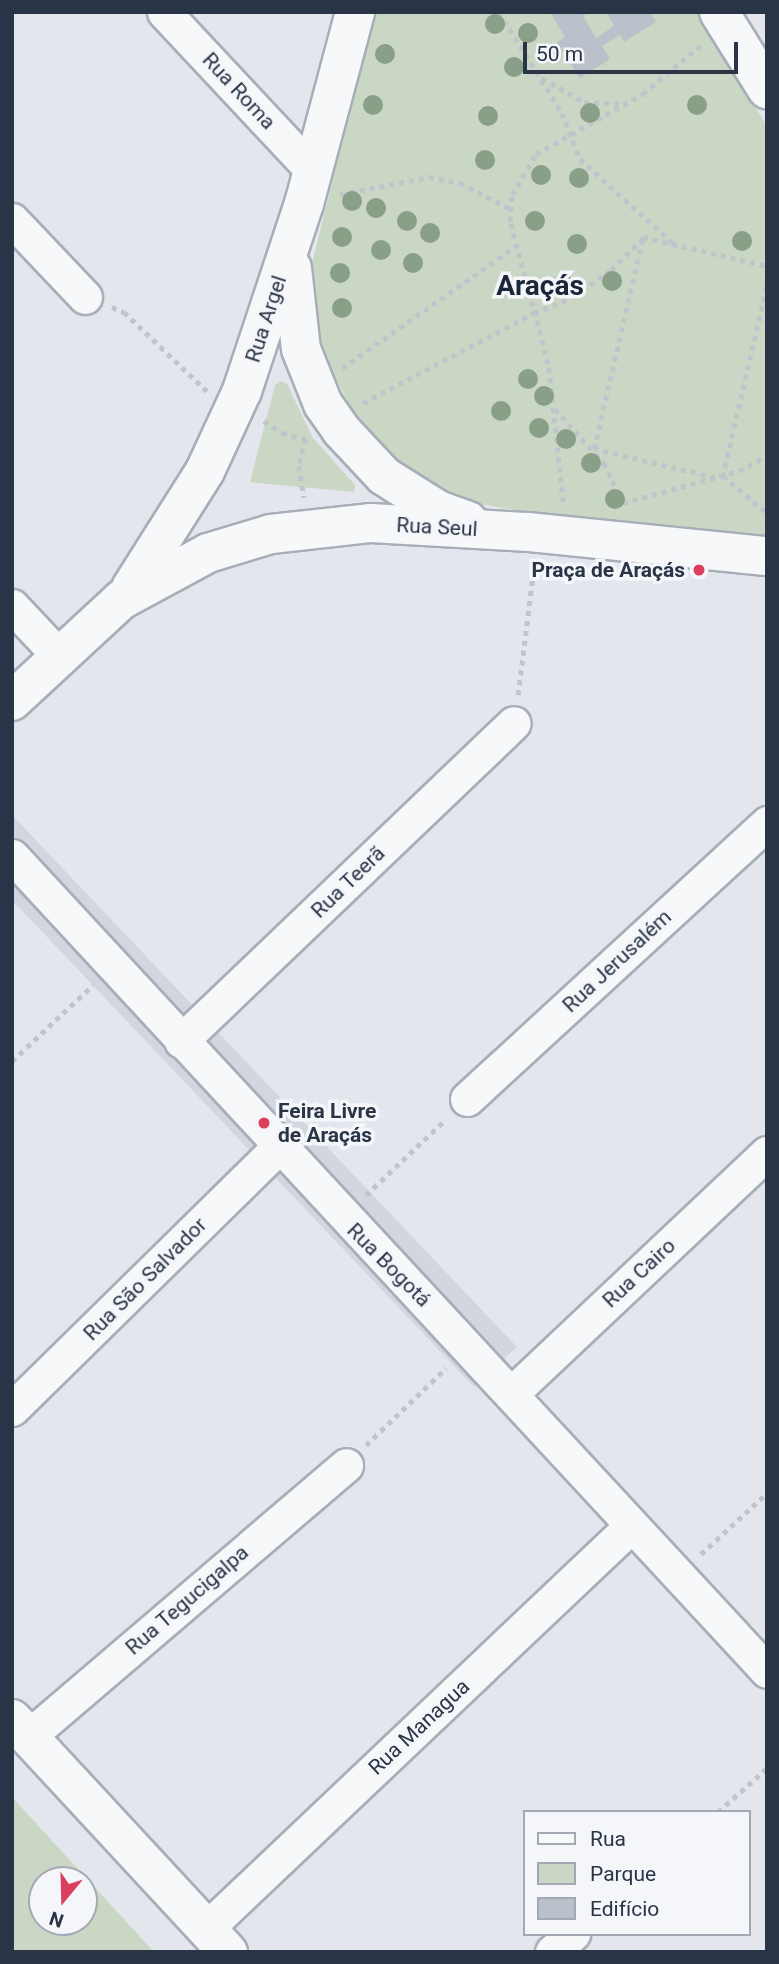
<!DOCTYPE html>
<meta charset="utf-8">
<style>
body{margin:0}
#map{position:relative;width:779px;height:1964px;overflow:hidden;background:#e3e7ed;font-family:Roboto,sans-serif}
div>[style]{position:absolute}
.built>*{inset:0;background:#d1d6df}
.green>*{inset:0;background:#c9d7c4}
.building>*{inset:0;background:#bac1cb}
.path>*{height:4.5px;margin-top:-2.25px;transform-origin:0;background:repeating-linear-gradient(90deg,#c1c5cb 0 5px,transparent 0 10px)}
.roads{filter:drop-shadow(2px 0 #a7aeb8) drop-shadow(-2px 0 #a7aeb8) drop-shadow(0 2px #a7aeb8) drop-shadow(0 -2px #a7aeb8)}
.minor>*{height:33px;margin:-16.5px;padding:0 16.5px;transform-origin:16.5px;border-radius:16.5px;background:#f7f8fa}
.tertiary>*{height:38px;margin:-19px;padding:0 19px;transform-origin:19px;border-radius:19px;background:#f7f8fa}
.trees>*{width:20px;height:20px;margin:-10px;border-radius:50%;background:#899f88}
.dots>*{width:19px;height:19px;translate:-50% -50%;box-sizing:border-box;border:4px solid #f4f6f9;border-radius:50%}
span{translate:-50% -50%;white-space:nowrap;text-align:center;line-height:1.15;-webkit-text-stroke:7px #f4f6f9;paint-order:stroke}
.street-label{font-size:21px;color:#293547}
.poi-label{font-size:21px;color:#293547;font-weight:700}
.right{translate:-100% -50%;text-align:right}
.left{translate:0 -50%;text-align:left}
.district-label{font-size:28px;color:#1b2638;font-weight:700}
.frame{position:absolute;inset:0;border:14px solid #293547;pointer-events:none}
.legend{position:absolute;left:523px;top:1810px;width:228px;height:126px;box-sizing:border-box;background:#f4f6f9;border:2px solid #a3a9b2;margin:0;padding:9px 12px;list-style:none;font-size:21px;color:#293547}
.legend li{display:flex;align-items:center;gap:14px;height:35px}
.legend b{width:35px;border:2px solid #a3a9b2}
.north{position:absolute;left:28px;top:1866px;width:70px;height:70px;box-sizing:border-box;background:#f4f6f9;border:2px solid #a3a9b2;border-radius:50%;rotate:199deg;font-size:19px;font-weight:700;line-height:28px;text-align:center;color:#293547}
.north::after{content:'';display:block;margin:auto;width:24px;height:32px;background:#dc3e5d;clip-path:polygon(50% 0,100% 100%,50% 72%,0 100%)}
.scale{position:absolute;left:523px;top:42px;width:215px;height:32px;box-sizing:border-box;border:4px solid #293547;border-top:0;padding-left:9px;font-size:21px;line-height:24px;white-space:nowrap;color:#293547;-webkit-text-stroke:5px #f4f6f9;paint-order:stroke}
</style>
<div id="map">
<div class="built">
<i style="clip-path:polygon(12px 815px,517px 1347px,474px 1387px,12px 900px)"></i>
</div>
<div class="green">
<i style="clip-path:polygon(375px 12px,696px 12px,767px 126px,767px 536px,531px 513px,474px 503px,421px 478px,375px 442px,356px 419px,319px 344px,312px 263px)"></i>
<i style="clip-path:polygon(281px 381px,287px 384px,313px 438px,355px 485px,354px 492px,250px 482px,275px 385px)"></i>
<i style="clip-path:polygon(evenodd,12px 1797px,154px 1952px,12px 1952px,12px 1797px,84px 1880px,84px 1922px,42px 1922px,42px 1880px,84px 1880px)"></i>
</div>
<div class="building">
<i style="clip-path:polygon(550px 12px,590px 12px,583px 16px,596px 38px,614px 26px,606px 12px,650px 12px,656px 22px,624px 42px,620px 35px,602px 46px,610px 59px,580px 78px,557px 42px,565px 37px)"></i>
</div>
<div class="path">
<i style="left:499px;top:12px;width:119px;rotate:58deg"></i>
<i style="left:562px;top:113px;width:49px;rotate:68.6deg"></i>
<i style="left:580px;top:159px;width:128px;rotate:42.2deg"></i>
<i style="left:542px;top:78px;width:48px;rotate:29.7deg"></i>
<i style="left:584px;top:102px;width:41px;rotate:2.8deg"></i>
<i style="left:340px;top:194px;width:91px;rotate:-10.8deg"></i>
<i style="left:429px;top:177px;width:32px;rotate:11deg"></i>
<i style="left:460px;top:183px;width:55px;rotate:27deg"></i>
<i style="left:767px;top:287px;width:194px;rotate:103.1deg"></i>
<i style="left:723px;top:476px;width:57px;rotate:40.1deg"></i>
<i style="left:112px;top:307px;width:13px;rotate:23deg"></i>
<i style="left:124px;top:312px;width:115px;rotate:43.6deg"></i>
<i style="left:342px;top:368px;width:213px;rotate:-35deg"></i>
<i style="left:363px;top:403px;width:193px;rotate:-27.8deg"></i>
<i style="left:534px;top:313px;width:43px;rotate:-21.8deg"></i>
<i style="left:574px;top:297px;width:46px;rotate:-36.1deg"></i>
<i style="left:611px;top:270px;width:45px;rotate:-45deg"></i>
<i style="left:555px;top:409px;width:73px;rotate:47.8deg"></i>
<i style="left:604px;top:463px;width:44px;rotate:64.6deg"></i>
<i style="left:264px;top:421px;width:22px;rotate:34deg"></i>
<i style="left:282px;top:433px;width:25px;rotate:14deg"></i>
<i style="left:306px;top:439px;width:28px;rotate:105deg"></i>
<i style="left:299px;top:466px;width:32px;rotate:81deg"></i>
<i style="left:715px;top:478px;width:124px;rotate:-166.5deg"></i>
<i style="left:594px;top:449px;width:218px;rotate:-77deg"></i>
<i style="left:643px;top:237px;width:127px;rotate:13.2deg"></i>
<i style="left:563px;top:502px;width:139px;rotate:-96.2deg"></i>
<i style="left:548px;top:364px;width:147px;rotate:-105deg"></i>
<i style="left:510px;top:222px;width:27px;rotate:-86deg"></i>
<i style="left:512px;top:195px;width:48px;rotate:-59.7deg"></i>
<i style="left:536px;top:154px;width:123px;rotate:-29.3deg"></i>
<i style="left:643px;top:94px;width:77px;rotate:-40.3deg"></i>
<i style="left:623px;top:503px;width:120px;rotate:-15.4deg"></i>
<i style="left:739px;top:471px;width:32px;rotate:-28deg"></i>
<i style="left:518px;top:695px;width:132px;rotate:-83deg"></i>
<i style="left:12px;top:1061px;width:111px;rotate:-43.2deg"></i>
<i style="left:366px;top:1195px;width:110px;rotate:-43.5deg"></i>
<i style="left:366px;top:1445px;width:111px;rotate:-43.9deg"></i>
<i style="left:701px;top:1554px;width:90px;rotate:-42.7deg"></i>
<i style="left:718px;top:1812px;width:66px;rotate:-41.9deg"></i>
</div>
<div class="roads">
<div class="minor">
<i style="left:164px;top:12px;width:218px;rotate:46.9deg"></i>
<i style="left:12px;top:220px;width:106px;rotate:46.5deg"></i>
<i style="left:12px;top:606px;width:70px;rotate:46.7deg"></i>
<i style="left:12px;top:856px;width:1111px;rotate:47.19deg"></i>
<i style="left:181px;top:1041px;width:460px;rotate:-43.7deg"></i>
<i style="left:467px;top:1099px;width:408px;rotate:-42.6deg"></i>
<i style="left:512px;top:1393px;width:350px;rotate:-43.3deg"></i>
<i style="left:12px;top:1409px;width:373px;rotate:-44.5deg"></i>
<i style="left:29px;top:1736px;width:417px;rotate:-40.5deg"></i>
<i style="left:207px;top:1928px;width:584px;rotate:-43.47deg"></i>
<i style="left:552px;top:1952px;width:28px;rotate:-41deg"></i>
</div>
<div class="tertiary">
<i style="left:719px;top:12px;width:91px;rotate:58.1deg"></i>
<i style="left:292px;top:268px;width:81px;rotate:83.7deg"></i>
<i style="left:301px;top:349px;width:59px;rotate:68.2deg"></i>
<i style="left:323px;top:404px;width:32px;rotate:55deg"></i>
<i style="left:341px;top:430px;width:63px;rotate:46.9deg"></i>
<i style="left:384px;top:476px;width:64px;rotate:32.2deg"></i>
<i style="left:438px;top:510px;width:32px;rotate:20deg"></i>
<i style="left:131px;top:588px;width:138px;rotate:-57.7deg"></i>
<i style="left:205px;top:471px;width:88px;rotate:-65.2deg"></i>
<i style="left:242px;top:391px;width:197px;rotate:-71.7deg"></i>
<i style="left:304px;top:204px;width:199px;rotate:-75.1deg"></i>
<i style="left:12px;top:701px;width:149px;rotate:-42.8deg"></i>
<i style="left:121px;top:600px;width:99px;rotate:-28.4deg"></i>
<i style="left:208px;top:553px;width:66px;rotate:-16.8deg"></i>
<i style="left:271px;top:534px;width:101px;rotate:-6.3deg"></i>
<i style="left:371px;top:523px;width:158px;rotate:3.3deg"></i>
<i style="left:529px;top:532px;width:239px;rotate:5.8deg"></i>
<i style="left:12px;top:1719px;width:318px;rotate:47.2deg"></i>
</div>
</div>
<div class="trees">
<i style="left:495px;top:24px"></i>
<i style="left:528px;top:33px"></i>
<i style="left:385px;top:54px"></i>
<i style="left:514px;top:67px"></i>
<i style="left:373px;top:105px"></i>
<i style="left:697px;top:105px"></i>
<i style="left:590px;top:113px"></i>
<i style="left:488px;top:116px"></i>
<i style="left:485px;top:160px"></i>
<i style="left:541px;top:175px"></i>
<i style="left:579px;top:178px"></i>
<i style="left:352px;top:201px"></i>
<i style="left:376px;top:208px"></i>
<i style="left:407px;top:221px"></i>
<i style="left:535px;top:221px"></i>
<i style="left:430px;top:233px"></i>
<i style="left:342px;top:237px"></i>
<i style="left:742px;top:241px"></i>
<i style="left:577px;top:244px"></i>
<i style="left:381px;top:250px"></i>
<i style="left:413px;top:263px"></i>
<i style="left:340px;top:273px"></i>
<i style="left:612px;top:281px"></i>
<i style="left:563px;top:284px"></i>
<i style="left:342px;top:308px"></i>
<i style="left:528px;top:379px"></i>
<i style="left:544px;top:396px"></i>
<i style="left:501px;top:411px"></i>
<i style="left:539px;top:428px"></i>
<i style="left:566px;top:439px"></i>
<i style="left:591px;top:463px"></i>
<i style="left:615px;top:499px"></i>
</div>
<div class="dots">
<i style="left:699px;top:570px;background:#dc3e5d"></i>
<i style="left:264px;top:1123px;background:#dc3e5d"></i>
</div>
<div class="street-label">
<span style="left:239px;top:91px;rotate:47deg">Rua Roma</span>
<span style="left:266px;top:319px;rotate:-72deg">Rua Argel</span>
<span style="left:437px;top:527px;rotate:3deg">Rua Seul</span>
<span style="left:348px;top:882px;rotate:-44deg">Rua Teerã</span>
<span style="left:617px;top:961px;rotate:-43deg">Rua Jerusalém</span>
<span style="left:389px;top:1265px;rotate:45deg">Rua Bogotá</span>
<span style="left:639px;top:1273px;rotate:-43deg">Rua Cairo</span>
<span style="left:145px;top:1279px;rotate:-45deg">Rua São Salvador</span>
<span style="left:187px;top:1600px;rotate:-41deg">Rua Tegucigalpa</span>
<span style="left:419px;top:1727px;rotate:-43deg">Rua Managua</span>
</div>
<div class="poi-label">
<span class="right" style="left:685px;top:570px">Praça de Araçás</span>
<span class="left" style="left:278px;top:1123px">Feira Livre<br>de Araçás</span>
</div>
<div class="district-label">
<span style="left:540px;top:286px">Araçás</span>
</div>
<div class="frame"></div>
<ul class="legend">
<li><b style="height:9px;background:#f7f8fa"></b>Rua</li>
<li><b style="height:19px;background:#c9d7c4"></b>Parque</li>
<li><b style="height:19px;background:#bac1cb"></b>Edifício</li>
</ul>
<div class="north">N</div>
<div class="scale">50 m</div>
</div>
